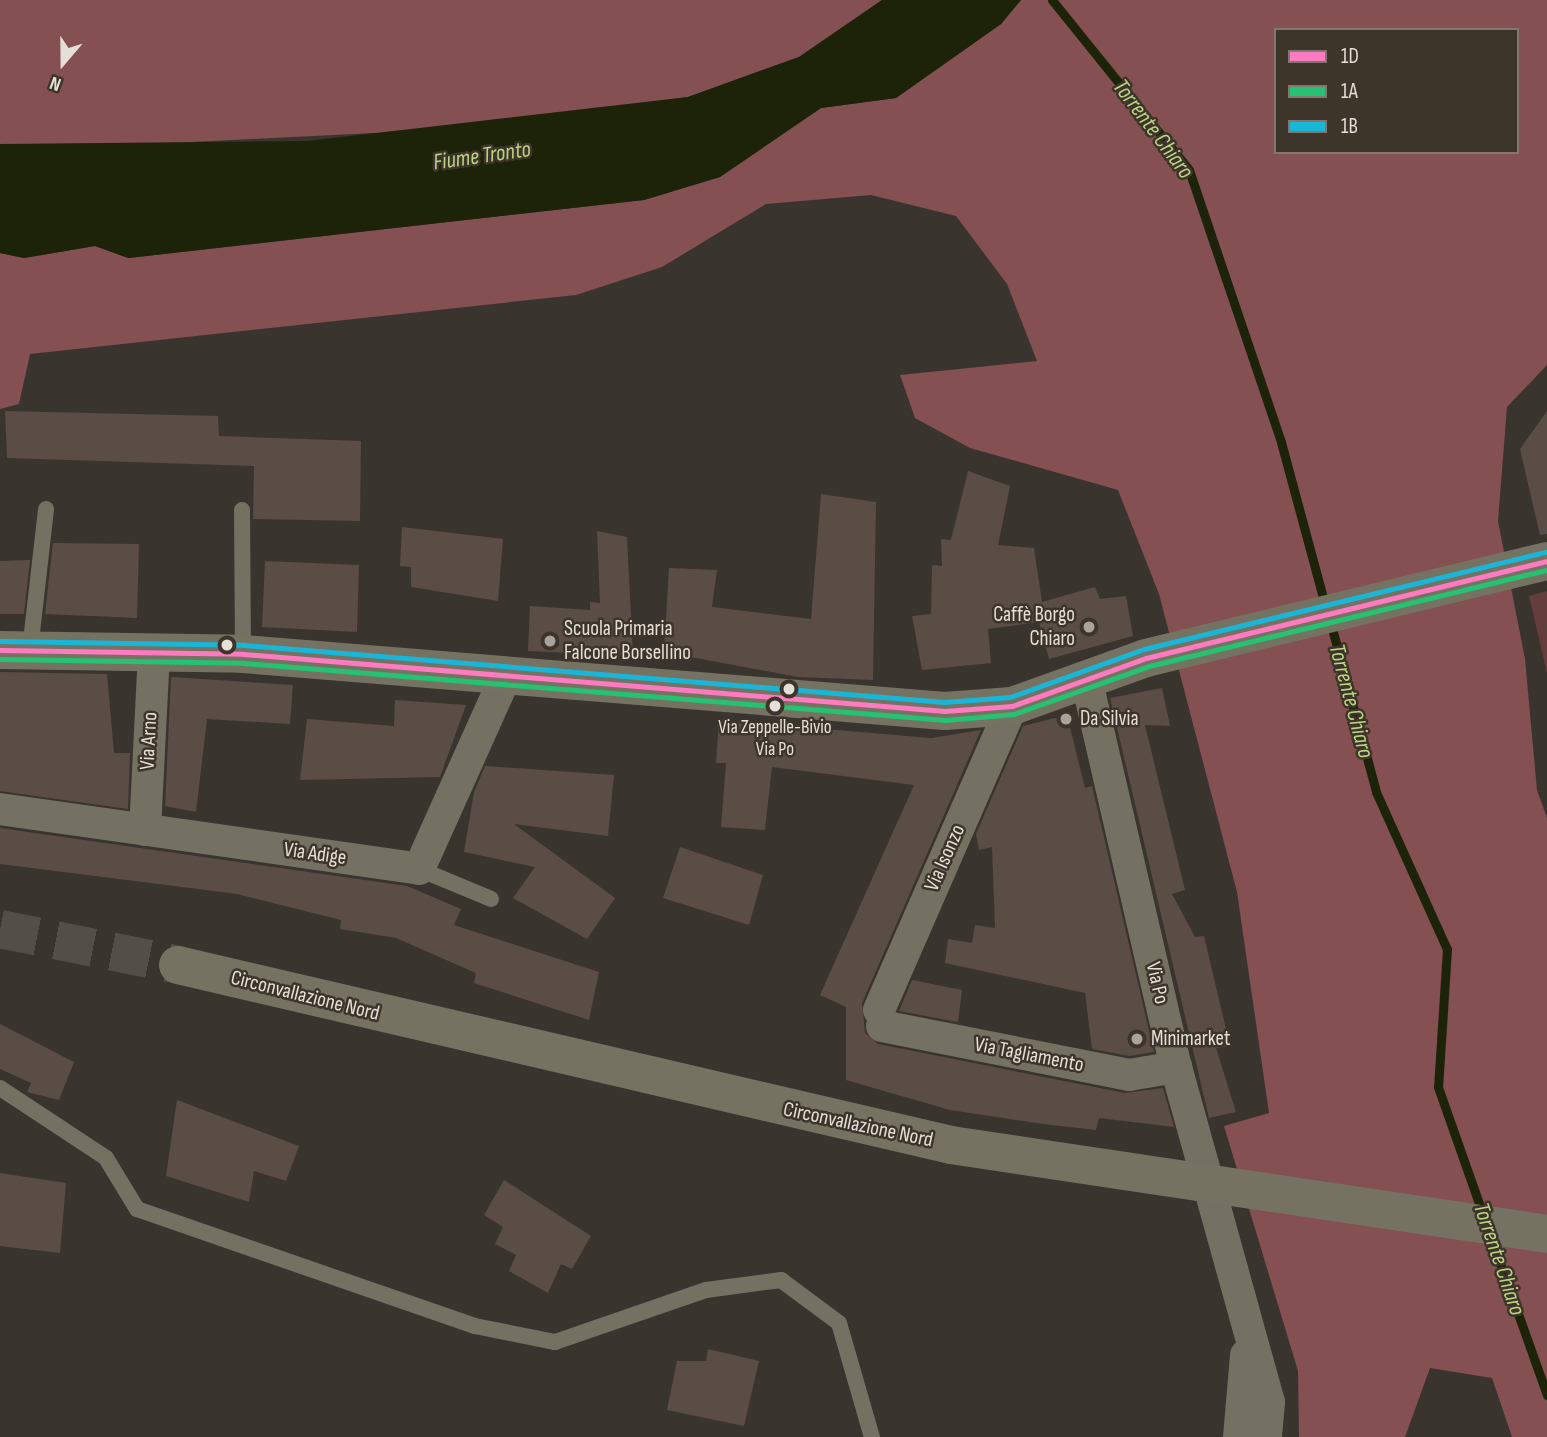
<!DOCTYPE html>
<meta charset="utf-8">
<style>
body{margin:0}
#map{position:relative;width:1547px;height:1437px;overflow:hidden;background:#39342e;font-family:"Sofia Sans Condensed",sans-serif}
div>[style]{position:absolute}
.green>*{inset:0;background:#643d3d}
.forest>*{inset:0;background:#855051}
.water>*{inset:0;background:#1c2308}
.stream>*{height:9px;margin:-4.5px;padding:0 4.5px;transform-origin:4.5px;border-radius:4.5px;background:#1c2308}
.building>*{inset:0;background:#5a4d46}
.secondary-tunnel>*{height:38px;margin-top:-19px;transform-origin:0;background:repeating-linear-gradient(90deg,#534e48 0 38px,transparent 0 57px)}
.lane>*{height:16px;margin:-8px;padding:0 8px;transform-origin:8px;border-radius:8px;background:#747062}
.street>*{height:32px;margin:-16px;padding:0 16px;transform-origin:16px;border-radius:16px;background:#747062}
.secondary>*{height:38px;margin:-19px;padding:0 19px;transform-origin:19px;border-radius:19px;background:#767262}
.secondary-bridge>*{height:38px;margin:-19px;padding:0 19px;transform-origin:19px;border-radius:19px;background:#767262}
.bus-1>*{height:5px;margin:-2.5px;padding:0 2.5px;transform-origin:2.5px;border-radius:2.5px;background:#fe7ac1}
.bus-2>*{height:5px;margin:-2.5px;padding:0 2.5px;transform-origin:2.5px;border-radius:2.5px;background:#26c172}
.bus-3>*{height:5px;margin:-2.5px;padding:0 2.5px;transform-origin:2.5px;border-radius:2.5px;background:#1ab6d8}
.dots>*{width:19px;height:19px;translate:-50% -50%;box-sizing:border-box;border:4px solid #3d342a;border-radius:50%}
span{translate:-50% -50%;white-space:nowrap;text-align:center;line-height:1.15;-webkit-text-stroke:5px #3d342a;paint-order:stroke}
.bus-label{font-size:19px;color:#e4dfd8}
.poi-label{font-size:21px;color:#e4dfd8}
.right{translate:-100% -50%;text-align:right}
.left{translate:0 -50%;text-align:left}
.street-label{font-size:21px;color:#e4dfd8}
.water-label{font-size:23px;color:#bad481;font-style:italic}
.legend{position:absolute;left:1274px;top:28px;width:245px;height:126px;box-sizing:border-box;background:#3d342a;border:2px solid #807870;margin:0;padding:9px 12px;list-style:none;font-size:21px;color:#e4dfd8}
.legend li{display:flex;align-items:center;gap:14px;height:35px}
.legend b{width:35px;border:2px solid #807870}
.north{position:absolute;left:28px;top:28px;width:70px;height:70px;-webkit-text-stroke:5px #3d342a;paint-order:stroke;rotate:200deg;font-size:19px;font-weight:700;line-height:28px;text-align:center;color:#e4dfd8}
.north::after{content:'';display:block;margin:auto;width:24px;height:32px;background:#e4dfd8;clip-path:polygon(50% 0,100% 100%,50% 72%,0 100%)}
</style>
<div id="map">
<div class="green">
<i style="clip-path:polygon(1547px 591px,1547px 673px,1529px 596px)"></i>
</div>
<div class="forest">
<i style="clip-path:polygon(0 0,882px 0,799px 57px,688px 97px,453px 129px,112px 146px,0 144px)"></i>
<i style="clip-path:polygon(evenodd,1021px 0,1547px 0,1547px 365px,1507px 407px,1498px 521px,1525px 659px,1537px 790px,1547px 818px,1547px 1437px,1512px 1437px,1492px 1378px,1430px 1368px,1405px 1437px,1299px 1437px,1298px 1371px,1224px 1126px,1269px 1113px,1237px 892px,1159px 594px,1118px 490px,970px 448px,915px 418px,900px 375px,1037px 361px,1007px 284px,956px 216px,871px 195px,766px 204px,662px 267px,576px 295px,30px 354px,19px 404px,0 409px,0 253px,24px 258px,95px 246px,129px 258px,644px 200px,720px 177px,821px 108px,896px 98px,1001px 24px,1021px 0,1276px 30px,1517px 30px,1517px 152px,1276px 152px,1276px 30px)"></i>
</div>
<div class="water">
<i style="clip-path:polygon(882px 0,1021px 0,1001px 24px,896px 98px,821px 108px,720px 177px,644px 200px,128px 258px,95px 246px,24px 258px,0 253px,0 144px,307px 141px,688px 97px,799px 57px)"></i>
</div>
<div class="stream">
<i style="left:1052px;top:0;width:218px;rotate:51.1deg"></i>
<i style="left:1189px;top:170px;width:287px;rotate:71.3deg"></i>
<i style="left:1281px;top:442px;width:169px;rotate:74.9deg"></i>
<i style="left:1330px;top:621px;width:177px;rotate:74.9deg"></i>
<i style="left:1376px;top:792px;width:172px;rotate:65.7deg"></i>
<i style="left:1447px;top:949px;width:138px;rotate:93.7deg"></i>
<i style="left:1438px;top:1087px;width:136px;rotate:70.6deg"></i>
<i style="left:1490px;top:1235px;width:170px;rotate:70.4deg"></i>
</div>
<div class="building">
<i style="clip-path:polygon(5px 411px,218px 416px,219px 436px,361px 441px,360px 521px,253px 519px,254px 466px,7px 458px)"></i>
<i style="clip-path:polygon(1547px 411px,1547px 534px,1540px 535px,1520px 449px)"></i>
<i style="clip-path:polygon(968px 471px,1010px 486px,998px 545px,1034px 548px,1042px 602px,1095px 587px,1100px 599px,1126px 596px,1133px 636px,1049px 659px,1039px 622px,988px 629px,991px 663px,922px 670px,912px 616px,931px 614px,932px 565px,942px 566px,941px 539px,951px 540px)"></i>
<i style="clip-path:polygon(821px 494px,876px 502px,873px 680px,798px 677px,664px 652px,669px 568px,717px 570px,712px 607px,811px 619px)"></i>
<i style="clip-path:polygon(402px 527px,503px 539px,498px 601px,411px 587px,411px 567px,400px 566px)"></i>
<i style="clip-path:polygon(597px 531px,627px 537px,633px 656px,528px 651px,530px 606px,590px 610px,590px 602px,600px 603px)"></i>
<i style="clip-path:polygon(53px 543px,139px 544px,137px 618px,45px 614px)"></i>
<i style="clip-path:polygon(30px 560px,24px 614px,0 614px,0 561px)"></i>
<i style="clip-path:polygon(265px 561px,359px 565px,357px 632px,262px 627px)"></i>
<i style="clip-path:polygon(0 672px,107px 674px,114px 753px,130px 753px,128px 809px,0 791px)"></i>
<i style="clip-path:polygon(171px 677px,293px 685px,290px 724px,207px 719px,196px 812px,165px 806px)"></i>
<i style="clip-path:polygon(1162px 688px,1170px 726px,1145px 725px,1185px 890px,1172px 894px,1195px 937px,1204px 936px,1230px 1046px,1216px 1048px,1236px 1112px,1209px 1118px,1110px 698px)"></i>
<i style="clip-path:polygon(395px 700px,466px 705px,440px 777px,300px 780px,307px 719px,394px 726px)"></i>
<i style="clip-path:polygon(1067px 715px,1085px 788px,1092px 786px,1154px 1052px,1129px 1056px,1092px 1049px,1085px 993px,945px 963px,948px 939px,972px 943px,975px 925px,995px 928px,992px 847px,979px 850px,976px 834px,1023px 726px)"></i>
<i style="clip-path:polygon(719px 720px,931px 738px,981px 730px,862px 1003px,865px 1033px,878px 1044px,1125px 1093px,1163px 1088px,1174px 1127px,1099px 1118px,1096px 1130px,1043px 1124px,950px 1110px,846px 1080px,846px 1007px,820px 995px,914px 785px,772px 767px,765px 830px,721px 827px,726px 763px,716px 763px)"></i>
<i style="clip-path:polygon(485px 766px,614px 775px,608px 836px,514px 824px,615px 898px,587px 939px,513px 898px,535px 867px,464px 852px,474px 792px)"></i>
<i style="clip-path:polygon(0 828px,407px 886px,461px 909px,454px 925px,599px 972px,589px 1020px,474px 983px,476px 973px,396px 938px,340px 929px,341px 920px,237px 894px,0 864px)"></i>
<i style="clip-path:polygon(680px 847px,763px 875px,749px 925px,663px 898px)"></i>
<i style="clip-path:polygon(912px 980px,962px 990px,958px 1022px,899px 1011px)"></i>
<i style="clip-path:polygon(0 1024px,74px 1062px,59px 1100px,27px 1092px,31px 1083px,0 1069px)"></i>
<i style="clip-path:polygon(177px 1100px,299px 1146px,286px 1181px,254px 1171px,249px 1202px,166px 1176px)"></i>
<i style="clip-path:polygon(0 1173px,66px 1183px,60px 1253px,0 1246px)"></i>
<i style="clip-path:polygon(504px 1180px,591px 1236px,572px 1269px,561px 1264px,548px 1293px,509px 1271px,516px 1255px,495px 1244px,503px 1227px,484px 1215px)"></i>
<i style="clip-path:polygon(708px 1349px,759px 1361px,744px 1426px,667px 1410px,677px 1361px,706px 1361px)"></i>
</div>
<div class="secondary-tunnel">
<i style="left:0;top:929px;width:182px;rotate:11.4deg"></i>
</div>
<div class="lane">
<i style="left:242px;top:510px;width:144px;rotate:89.6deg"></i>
<i style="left:30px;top:650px;width:142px;rotate:-83.5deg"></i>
<i style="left:419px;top:869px;width:78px;rotate:22.6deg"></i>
<i style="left:0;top:1088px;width:127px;rotate:33.4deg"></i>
<i style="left:106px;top:1158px;width:60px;rotate:58.7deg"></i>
<i style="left:137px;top:1209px;width:358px;rotate:19.1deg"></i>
<i style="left:475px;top:1326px;width:82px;rotate:11.3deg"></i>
<i style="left:555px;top:1342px;width:160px;rotate:-19deg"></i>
<i style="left:706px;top:1290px;width:76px;rotate:-7.6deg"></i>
<i style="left:781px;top:1280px;width:72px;rotate:36.6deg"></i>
<i style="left:839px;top:1323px;width:119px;rotate:73.9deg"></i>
</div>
<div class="street">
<i style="left:1087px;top:682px;width:395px;rotate:77deg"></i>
<i style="left:1176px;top:1067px;width:348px;rotate:74.5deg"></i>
<i style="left:1269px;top:1402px;width:35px;rotate:95deg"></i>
<i style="left:0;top:809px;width:423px;rotate:8.1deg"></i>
<i style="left:419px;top:869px;width:213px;rotate:-65.8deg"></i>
<i style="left:145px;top:830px;width:177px;rotate:-87.1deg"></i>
<i style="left:879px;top:1010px;width:332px;rotate:-66.4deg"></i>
<i style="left:882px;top:1026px;width:252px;rotate:11.2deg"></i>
<i style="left:1129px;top:1075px;width:48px;rotate:-9.7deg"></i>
<i style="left:1239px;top:1437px;width:82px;rotate:-85.1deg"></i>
</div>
<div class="secondary">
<i style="left:0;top:650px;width:243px;rotate:0.9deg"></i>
<i style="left:243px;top:654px;width:704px;rotate:4.64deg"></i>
<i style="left:945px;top:711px;width:67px;rotate:-4.3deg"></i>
<i style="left:1012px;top:706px;width:142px;rotate:-19.7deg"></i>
<i style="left:1146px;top:658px;width:413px;rotate:-13.6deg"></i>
<i style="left:178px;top:965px;width:794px;rotate:13.11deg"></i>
</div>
<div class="secondary-bridge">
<i style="left:951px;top:1145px;width:603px;rotate:8.49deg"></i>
</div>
<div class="bus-1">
<i style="left:0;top:650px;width:243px;rotate:0.9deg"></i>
<i style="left:243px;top:654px;width:704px;rotate:4.64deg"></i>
<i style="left:945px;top:711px;width:67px;rotate:-4.3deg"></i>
<i style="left:1012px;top:706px;width:142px;rotate:-19.7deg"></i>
<i style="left:1146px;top:658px;width:413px;rotate:-13.6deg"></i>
</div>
<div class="bus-2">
<i style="left:0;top:659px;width:243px;rotate:0.9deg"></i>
<i style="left:243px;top:663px;width:705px;rotate:4.64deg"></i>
<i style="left:946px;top:720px;width:68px;rotate:-5deg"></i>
<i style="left:1014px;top:714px;width:143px;rotate:-19.6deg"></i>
<i style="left:1149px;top:666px;width:409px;rotate:-13.6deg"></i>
</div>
<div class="bus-3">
<i style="left:0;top:641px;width:244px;rotate:0.9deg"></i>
<i style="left:244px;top:645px;width:703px;rotate:4.65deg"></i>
<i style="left:945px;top:702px;width:65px;rotate:-4.4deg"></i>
<i style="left:1010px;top:697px;width:142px;rotate:-19.7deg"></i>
<i style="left:1144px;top:649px;width:413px;rotate:-13.6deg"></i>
</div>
<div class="dots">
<i style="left:1089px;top:627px;background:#a8a39c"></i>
<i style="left:550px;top:641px;background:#a8a39c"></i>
<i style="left:227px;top:645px;background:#e4dfd8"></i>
<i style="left:789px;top:689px;background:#e4dfd8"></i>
<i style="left:775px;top:706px;background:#e4dfd8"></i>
<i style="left:1066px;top:719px;background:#a8a39c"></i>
<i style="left:1137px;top:1039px;background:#a8a39c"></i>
</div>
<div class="bus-label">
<span style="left:775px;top:739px">Via Zeppelle-Bivio<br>Via Po</span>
</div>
<div class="poi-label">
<span class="right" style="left:1075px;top:627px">Caffè Borgo<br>Chiaro</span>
<span class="left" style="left:564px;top:641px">Scuola Primaria<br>Falcone Borsellino</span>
<span class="left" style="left:1080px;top:719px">Da Silvia</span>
<span class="left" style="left:1151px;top:1039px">Minimarket</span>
</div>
<div class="street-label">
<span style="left:149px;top:741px;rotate:-87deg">Via Arno</span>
<span style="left:315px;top:854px;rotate:8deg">Via Adige</span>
<span style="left:945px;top:858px;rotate:-66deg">Via Isonzo</span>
<span style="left:1157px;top:983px;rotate:77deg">Via Po</span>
<span style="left:305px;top:996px;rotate:14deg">Circonvallazione Nord</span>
<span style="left:1029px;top:1055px;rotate:11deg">Via Tagliamento</span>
<span style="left:858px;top:1125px;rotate:12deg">Circonvallazione Nord</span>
</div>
<div class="water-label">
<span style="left:1153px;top:129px;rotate:53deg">Torrente Chiaro</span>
<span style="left:482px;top:156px;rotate:-8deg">Fiume Tronto</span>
<span style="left:1351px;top:701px;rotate:75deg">Torrente Chiaro</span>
<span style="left:1499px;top:1259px;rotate:71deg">Torrente Chiaro</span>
</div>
<ul class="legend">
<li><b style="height:9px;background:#fe7ac1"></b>1D</li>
<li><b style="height:9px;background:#26c172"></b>1A</li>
<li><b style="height:9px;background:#1ab6d8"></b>1B</li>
</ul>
<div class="north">N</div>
</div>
